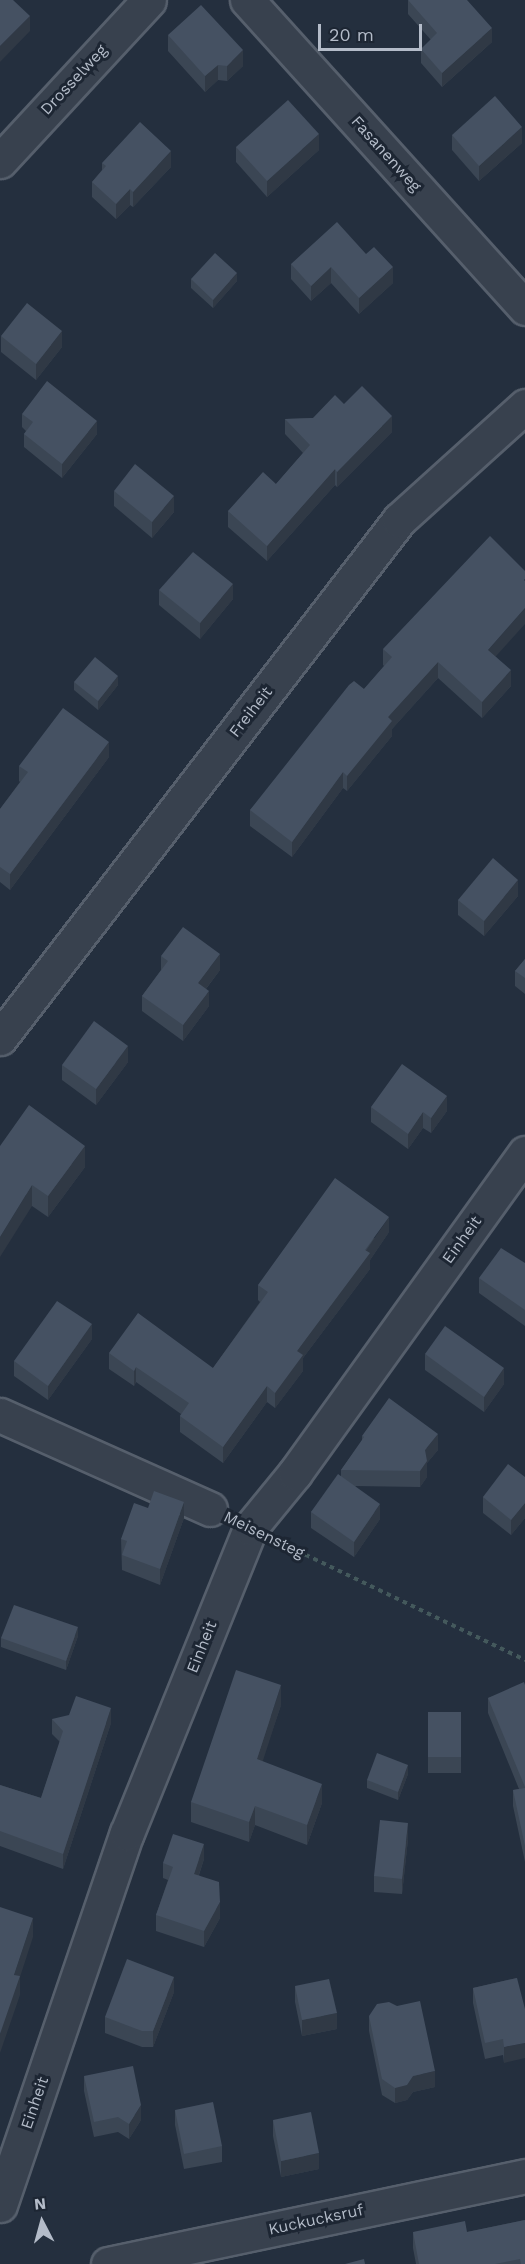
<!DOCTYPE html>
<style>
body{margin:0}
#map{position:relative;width:525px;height:2264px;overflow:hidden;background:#242f3e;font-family:"Work Sans",sans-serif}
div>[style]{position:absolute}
.path>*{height:4px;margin-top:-2px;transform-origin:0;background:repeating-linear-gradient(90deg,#44595c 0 4.5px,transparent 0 9px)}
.roads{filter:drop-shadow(2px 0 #565f6c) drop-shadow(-2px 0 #565f6c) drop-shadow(0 2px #565f6c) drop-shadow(0 -2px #565f6c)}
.street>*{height:33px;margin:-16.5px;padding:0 16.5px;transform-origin:16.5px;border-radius:16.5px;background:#38414e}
.wall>*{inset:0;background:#3b4654}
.shaded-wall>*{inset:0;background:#303945}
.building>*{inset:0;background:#455162}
span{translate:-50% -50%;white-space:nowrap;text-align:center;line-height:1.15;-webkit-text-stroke:6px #1d2633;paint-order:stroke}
.street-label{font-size:16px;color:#b4bcc9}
.north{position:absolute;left:12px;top:2192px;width:60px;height:60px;-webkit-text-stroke:4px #1d2633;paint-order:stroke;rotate:354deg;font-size:16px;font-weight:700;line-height:24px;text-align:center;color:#b4bcc9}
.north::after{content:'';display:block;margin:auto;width:21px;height:27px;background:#b4bcc9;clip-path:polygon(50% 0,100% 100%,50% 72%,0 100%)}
.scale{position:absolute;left:318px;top:24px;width:104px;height:27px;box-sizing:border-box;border:3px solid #b4bcc9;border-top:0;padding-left:8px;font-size:18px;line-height:21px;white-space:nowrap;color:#b4bcc9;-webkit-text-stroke:4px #1d2633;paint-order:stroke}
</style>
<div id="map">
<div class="path">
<i style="left:281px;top:1543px;width:271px;rotate:25.6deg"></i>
</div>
<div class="roads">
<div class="street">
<i style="left:247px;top:0;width:415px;rotate:47.9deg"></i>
<i style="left:0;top:161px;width:219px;rotate:-47.2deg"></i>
<i style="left:0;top:1038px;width:654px;rotate:-52.39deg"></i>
<i style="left:399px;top:520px;width:170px;rotate:-42.1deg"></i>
<i style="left:0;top:1415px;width:230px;rotate:24.1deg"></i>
<i style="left:0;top:2205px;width:393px;rotate:-71.2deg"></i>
<i style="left:127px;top:1833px;width:329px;rotate:-68deg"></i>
<i style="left:250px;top:1528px;width:71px;rotate:-50.7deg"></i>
<i style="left:295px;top:1473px;width:394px;rotate:-54.3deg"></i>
<i style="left:108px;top:2264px;width:426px;rotate:-11.9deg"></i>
</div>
</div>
<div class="wall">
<i style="clip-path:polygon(408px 0,492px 42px,442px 87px,421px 63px,421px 49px,431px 40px,408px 14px)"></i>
<i style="clip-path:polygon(168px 35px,243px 66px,227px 81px,218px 80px,205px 92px,168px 51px)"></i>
<i style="clip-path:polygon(452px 135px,522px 143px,479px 181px,452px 150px)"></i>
<i style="clip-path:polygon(236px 147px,319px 150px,267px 197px,236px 162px)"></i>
<i style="clip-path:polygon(102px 163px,171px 167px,133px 207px,130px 205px,116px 219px,92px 197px,92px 182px,102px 170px)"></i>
<i style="clip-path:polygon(366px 254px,393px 283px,359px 314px,331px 283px,311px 301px,291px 279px,291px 264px)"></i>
<i style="clip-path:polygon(191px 279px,237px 281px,213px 308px,191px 288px)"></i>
<i style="clip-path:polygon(1px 336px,62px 347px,36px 380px,1px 352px)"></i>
<i style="clip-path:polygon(344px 404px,392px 432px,337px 487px,335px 485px,267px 561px,228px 527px,228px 511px,276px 484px,303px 453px,285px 434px,285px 419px,313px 418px)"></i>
<i style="clip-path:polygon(22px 414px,97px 434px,62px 478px,24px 447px,24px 434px,26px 431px,22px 427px)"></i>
<i style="clip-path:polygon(114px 491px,174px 512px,152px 538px,114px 506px)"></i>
<i style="clip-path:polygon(159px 590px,233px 599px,200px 639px,159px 605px)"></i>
<i style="clip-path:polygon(383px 649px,496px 657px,511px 686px,482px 718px,438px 678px,392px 729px,392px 736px,347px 791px,343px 788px,292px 857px,250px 826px,250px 810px,364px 689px,384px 666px,383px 665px)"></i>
<i style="clip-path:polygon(74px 682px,118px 685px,98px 710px,74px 690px)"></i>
<i style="clip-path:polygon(109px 757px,10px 890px,0 882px,0 809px,20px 782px,19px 781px,19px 766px)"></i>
<i style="clip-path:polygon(518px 896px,484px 936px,458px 915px,458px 900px)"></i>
<i style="clip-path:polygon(161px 956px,220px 970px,206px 989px,209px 1006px,183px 1041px,142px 1011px,142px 996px,161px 970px)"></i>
<i style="clip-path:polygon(525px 959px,525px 994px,515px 986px,515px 971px)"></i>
<i style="clip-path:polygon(128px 1062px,96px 1105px,62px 1080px,62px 1065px)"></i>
<i style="clip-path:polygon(371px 1107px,447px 1111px,431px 1133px,423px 1128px,408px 1149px,371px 1122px)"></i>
<i style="clip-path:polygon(0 1146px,85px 1167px,48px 1217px,32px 1206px)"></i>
<i style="clip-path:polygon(389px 1232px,370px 1260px,370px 1269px,303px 1358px,303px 1371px,275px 1408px,267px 1402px,223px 1463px,180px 1432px,180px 1416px,181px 1414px,136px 1382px,134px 1386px,109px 1369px,109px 1353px,213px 1368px,260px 1302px,258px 1300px,258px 1285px)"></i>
<i style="clip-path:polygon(525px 1263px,525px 1326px,479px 1293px,479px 1278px)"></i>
<i style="clip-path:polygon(92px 1339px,48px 1400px,14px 1376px,14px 1361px)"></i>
<i style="clip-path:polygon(425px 1354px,504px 1384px,484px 1412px,425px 1370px)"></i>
<i style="clip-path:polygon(362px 1436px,438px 1450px,427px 1463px,427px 1477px,420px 1487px,355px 1486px,380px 1519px,354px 1557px,311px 1528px,311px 1512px,341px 1476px,341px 1470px,362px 1441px)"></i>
<i style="clip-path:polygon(525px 1477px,525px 1518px,511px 1535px,483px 1513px,483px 1497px)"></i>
<i style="clip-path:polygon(148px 1508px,184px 1518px,160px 1585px,122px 1570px,121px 1539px)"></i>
<i style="clip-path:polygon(78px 1636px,66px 1670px,1px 1647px,1px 1638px)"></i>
<i style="clip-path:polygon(525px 1685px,525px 1862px,513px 1806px,513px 1790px,519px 1789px,488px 1713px,488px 1698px)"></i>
<i style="clip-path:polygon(281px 1705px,262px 1761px,322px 1803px,307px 1845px,255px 1825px,249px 1842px,191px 1822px,191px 1802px)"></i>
<i style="clip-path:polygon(428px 1712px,461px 1712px,461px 1773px,428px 1773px)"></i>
<i style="clip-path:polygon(52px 1719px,111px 1723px,63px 1869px,0 1846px,0 1785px,41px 1798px,60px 1742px,52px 1734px)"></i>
<i style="clip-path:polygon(408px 1774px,398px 1800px,367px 1788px,367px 1780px)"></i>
<i style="clip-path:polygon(408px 1839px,402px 1894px,374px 1892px,374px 1876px)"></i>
<i style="clip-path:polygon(204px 1859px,199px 1875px,220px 1918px,204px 1947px,156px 1931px,156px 1915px,168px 1880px,163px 1878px,163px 1863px)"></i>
<i style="clip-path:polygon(517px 1978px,504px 2063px,503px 2055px,485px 2059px,473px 2003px,473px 1988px)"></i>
<i style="clip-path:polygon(295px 1986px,337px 2029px,302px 2036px,295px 2002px)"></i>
<i style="clip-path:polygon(174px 1992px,153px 2047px,142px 2047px,105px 2033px,105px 2017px)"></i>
<i style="clip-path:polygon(369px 2016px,435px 2087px,413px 2092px,407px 2100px,395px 2103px,382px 2095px,369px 2031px)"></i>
<i style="clip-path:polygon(84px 2076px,141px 2120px,129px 2139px,118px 2132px,94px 2137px,84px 2091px)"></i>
<i style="clip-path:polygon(175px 2110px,222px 2146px,222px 2162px,184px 2169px,175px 2125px)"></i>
<i style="clip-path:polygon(273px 2120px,319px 2169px,281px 2177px,273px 2136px)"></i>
<i style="clip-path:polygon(525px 2220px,525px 2264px,416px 2264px,413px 2248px,413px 2232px,467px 2232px)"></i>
</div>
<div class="shaded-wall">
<i style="clip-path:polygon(30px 16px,30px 31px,0 62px,0 46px)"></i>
<i style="clip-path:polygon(492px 28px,492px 42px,442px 87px,442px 73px)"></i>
<i style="clip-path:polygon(243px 50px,243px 66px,227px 81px,227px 66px)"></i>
<i style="clip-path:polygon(218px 65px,218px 80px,205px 92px,205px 76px)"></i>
<i style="clip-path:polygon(522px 127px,522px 143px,479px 181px,479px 166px)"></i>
<i style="clip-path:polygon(319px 134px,319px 150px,267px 197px,267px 181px)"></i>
<i style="clip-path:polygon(171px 151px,171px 167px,133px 207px,133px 192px)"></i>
<i style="clip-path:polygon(130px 189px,130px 205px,116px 219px,116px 204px)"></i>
<i style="clip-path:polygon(331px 267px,331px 283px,311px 301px,311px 286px)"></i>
<i style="clip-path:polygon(393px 267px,393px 283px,359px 314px,359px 298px)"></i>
<i style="clip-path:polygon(237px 273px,237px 281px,213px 308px,213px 300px)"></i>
<i style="clip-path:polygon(62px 331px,62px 347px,36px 380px,36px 364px)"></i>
<i style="clip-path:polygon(392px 416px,392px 432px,337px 487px,337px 472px)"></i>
<i style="clip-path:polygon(97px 421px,97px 434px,62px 478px,62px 464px)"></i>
<i style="clip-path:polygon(335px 469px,335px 485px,267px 561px,267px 546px)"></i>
<i style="clip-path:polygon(174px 496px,174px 512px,152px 538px,152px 522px)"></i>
<i style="clip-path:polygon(233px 584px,233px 599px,200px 639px,200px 623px)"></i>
<i style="clip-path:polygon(525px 608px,525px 624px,488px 665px,488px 650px)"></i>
<i style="clip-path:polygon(438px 662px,438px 678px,392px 729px,392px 736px,347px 791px,347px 776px,388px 717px)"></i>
<i style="clip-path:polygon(511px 670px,511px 686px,482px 718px,482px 702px)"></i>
<i style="clip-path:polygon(118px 676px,118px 685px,98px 710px,98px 701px)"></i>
<i style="clip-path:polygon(109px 742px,109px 757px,10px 890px,10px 874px)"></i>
<i style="clip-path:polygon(343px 772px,343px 788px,292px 857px,292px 842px)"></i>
<i style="clip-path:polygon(518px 880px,518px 896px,484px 936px,484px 921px)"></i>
<i style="clip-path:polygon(220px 954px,220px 970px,198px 999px,198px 983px)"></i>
<i style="clip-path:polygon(209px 991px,209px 1006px,183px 1041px,183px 1025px)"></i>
<i style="clip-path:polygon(128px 1046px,128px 1062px,96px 1105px,96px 1089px)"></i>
<i style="clip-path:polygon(447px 1096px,447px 1111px,431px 1133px,431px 1118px)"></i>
<i style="clip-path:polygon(423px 1112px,423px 1128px,408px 1149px,408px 1134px)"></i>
<i style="clip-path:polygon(85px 1146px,85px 1167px,48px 1217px,48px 1196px)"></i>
<i style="clip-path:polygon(32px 1185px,32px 1206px,0 1257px,0 1237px)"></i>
<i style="clip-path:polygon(389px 1217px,389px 1232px,370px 1260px,370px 1269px,303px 1358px,303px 1371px,275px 1408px,275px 1393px,297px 1351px)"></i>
<i style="clip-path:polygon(92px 1324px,92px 1339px,48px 1400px,48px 1386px)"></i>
<i style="clip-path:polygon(136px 1367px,136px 1382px,134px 1386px,134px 1371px)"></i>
<i style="clip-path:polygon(504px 1368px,504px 1384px,484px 1412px,484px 1397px)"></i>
<i style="clip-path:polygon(267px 1386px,267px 1402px,223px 1463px,223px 1447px)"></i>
<i style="clip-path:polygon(438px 1434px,438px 1450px,427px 1463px,427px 1477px,420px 1487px,420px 1471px,425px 1450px)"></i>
<i style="clip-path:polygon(184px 1502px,184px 1518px,160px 1585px,160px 1569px)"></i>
<i style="clip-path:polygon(525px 1503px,525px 1518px,511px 1535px,511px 1520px)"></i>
<i style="clip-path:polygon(380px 1504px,380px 1519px,354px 1557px,354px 1542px)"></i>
<i style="clip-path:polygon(78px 1627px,78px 1636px,66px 1670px,66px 1661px)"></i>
<i style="clip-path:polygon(281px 1685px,281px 1705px,257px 1779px,257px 1759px)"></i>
<i style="clip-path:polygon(111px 1708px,111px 1723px,63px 1869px,63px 1854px)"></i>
<i style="clip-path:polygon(408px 1765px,408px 1774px,398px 1800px,398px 1792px)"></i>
<i style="clip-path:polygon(322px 1784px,322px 1803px,307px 1845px,307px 1825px)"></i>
<i style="clip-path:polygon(255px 1806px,255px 1825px,249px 1842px,249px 1822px)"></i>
<i style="clip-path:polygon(408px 1823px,408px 1839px,402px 1894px,402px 1879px)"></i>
<i style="clip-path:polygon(204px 1844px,204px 1859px,194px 1889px,194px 1874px)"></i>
<i style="clip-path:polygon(220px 1902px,220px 1918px,204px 1947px,204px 1931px)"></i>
<i style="clip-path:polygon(33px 1918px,33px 1937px,20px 1977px,20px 1995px,0 2053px,0 2034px,14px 1975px)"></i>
<i style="clip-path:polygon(174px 1977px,174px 1992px,153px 2047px,153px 2031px)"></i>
<i style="clip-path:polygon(337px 2013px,337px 2029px,302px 2036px,302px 2020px)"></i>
<i style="clip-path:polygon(525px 2043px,525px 2058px,504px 2063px,504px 2047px)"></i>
<i style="clip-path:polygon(435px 2071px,435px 2087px,413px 2092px,407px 2100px,395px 2103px,395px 2088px,413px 2076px)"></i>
<i style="clip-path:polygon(141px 2105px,141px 2120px,129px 2139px,129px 2124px)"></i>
<i style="clip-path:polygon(319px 2153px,319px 2169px,281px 2177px,281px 2161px)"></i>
</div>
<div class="building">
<i style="clip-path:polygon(0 0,13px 0,30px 16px,0 46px)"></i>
<i style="clip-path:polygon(408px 0,467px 0,492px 28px,442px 73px,421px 49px,437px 33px)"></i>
<i style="clip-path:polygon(201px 5px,243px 50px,227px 66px,218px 65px,205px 76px,168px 35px)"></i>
<i style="clip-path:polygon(495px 96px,522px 127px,479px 166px,452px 135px)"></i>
<i style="clip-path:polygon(288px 100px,319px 134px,267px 181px,236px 147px)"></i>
<i style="clip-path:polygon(140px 122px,171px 151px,133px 192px,130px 189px,116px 204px,92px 182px,106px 166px,102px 163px)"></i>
<i style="clip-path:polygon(337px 222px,366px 254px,374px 247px,393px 267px,359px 298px,331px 267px,311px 286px,291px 264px)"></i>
<i style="clip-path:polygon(215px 253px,237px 273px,213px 300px,191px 279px)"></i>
<i style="clip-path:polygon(27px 303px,62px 331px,36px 364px,1px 336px)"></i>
<i style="clip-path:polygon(47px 381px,97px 421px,62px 464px,24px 434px,33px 422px,22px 414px)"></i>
<i style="clip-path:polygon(362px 386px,392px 416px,337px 472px,335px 469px,267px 546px,228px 511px,263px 472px,276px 484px,310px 445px,285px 419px,313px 418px,335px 395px,344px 404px)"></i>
<i style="clip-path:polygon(135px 464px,174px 496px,152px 522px,114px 491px)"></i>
<i style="clip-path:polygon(490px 536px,525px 571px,525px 579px,524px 580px,525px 581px,525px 608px,488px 650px,511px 670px,482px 702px,438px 662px,388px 717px,392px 721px,347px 776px,343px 772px,292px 842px,250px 810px,349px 685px,354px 681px,364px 689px,392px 657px,383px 649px)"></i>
<i style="clip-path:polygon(193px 552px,233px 584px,200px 623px,159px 590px)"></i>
<i style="clip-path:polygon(95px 657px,118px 676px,98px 701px,74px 682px)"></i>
<i style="clip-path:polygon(63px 708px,109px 742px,10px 874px,0 867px,0 809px,28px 772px,19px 766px)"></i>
<i style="clip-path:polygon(493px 858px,518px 880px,484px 921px,458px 900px)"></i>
<i style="clip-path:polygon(183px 927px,220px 954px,198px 983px,209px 991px,183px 1025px,142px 996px,168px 961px,161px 956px)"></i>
<i style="clip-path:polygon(525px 959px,525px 978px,515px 971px)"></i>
<i style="clip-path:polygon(94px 1021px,128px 1046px,96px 1089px,62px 1065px)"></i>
<i style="clip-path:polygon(402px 1064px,447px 1096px,431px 1118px,423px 1112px,408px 1134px,371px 1107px)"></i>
<i style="clip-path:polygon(29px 1105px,85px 1146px,48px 1196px,32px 1185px,0 1237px,0 1146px)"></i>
<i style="clip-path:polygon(335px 1178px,389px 1217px,365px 1250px,370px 1253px,297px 1351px,303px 1355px,275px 1393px,267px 1386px,223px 1447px,180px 1416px,189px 1403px,136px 1367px,134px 1371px,109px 1353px,138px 1313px,213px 1368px,268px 1292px,258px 1285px)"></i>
<i style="clip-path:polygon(501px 1248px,525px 1263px,525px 1310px,479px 1278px)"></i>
<i style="clip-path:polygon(57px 1301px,92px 1324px,48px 1386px,14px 1361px)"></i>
<i style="clip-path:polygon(445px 1326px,504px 1368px,484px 1397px,425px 1354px)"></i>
<i style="clip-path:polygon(389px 1398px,438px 1434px,425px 1450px,427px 1461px,420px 1471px,341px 1470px,364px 1437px,362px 1436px)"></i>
<i style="clip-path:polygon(508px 1464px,525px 1477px,525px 1503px,511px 1520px,483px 1497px)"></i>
<i style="clip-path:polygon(338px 1474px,380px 1504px,354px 1542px,311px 1512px)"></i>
<i style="clip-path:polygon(154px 1491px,184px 1502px,160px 1569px,122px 1555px,127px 1541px,121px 1539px,134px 1503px,148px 1508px)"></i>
<i style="clip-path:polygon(14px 1605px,78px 1627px,66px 1661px,1px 1638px)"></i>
<i style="clip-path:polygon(236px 1670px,281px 1685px,257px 1759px,322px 1784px,307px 1825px,255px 1806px,249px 1822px,191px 1802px)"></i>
<i style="clip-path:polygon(524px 1682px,525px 1685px,525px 1787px,488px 1698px)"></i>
<i style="clip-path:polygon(76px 1696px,111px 1708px,63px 1854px,0 1831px,0 1785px,41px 1798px,63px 1731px,52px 1719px,69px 1715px)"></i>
<i style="clip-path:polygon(428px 1712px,461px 1712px,461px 1757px,428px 1757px)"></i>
<i style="clip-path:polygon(377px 1753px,408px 1765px,398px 1792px,367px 1780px)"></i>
<i style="clip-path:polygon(525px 1788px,525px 1846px,513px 1790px)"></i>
<i style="clip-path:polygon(380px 1820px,408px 1823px,402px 1879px,374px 1876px)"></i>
<i style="clip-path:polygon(173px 1834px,204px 1844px,194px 1874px,219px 1882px,220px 1902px,204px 1931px,156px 1915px,173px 1867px,163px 1863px)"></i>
<i style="clip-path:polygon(0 1907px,33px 1918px,14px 1975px,20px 1976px,0 2034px)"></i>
<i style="clip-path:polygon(127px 1959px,174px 1977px,153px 2031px,142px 2031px,105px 2017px)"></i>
<i style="clip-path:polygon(517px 1978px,525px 2009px,525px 2043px,504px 2047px,503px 2039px,485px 2043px,473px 1988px)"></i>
<i style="clip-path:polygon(329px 1979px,337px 2013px,302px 2020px,295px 1986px)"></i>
<i style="clip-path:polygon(420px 2001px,435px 2071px,413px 2076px,407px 2085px,395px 2088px,382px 2079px,369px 2016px,377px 2004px,389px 2002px,397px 2006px)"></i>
<i style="clip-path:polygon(133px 2066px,141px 2105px,129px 2124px,118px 2117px,94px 2122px,84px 2076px)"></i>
<i style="clip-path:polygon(213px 2102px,222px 2146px,184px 2154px,175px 2110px)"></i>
<i style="clip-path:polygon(311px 2112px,319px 2153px,281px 2161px,273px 2120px)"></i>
<i style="clip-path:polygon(525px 2220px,525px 2264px,521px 2264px,520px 2259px,495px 2264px,419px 2264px,413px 2232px,465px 2221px,467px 2232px)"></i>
<i style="clip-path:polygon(364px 2259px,365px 2264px,345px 2264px)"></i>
</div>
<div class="street-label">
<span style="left:74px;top:80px;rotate:-47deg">Drosselweg</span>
<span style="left:386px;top:154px;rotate:48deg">Fasanenweg</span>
<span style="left:251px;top:712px;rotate:-52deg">Freiheit</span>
<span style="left:462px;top:1240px;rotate:-54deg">Einheit</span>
<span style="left:264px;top:1535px;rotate:26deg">Meisensteg</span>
<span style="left:202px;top:1647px;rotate:-68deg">Einheit</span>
<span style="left:35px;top:2103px;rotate:-71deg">Einheit</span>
<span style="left:316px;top:2220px;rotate:-12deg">Kuckucksruf</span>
</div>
<div class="north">N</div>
<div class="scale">20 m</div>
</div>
